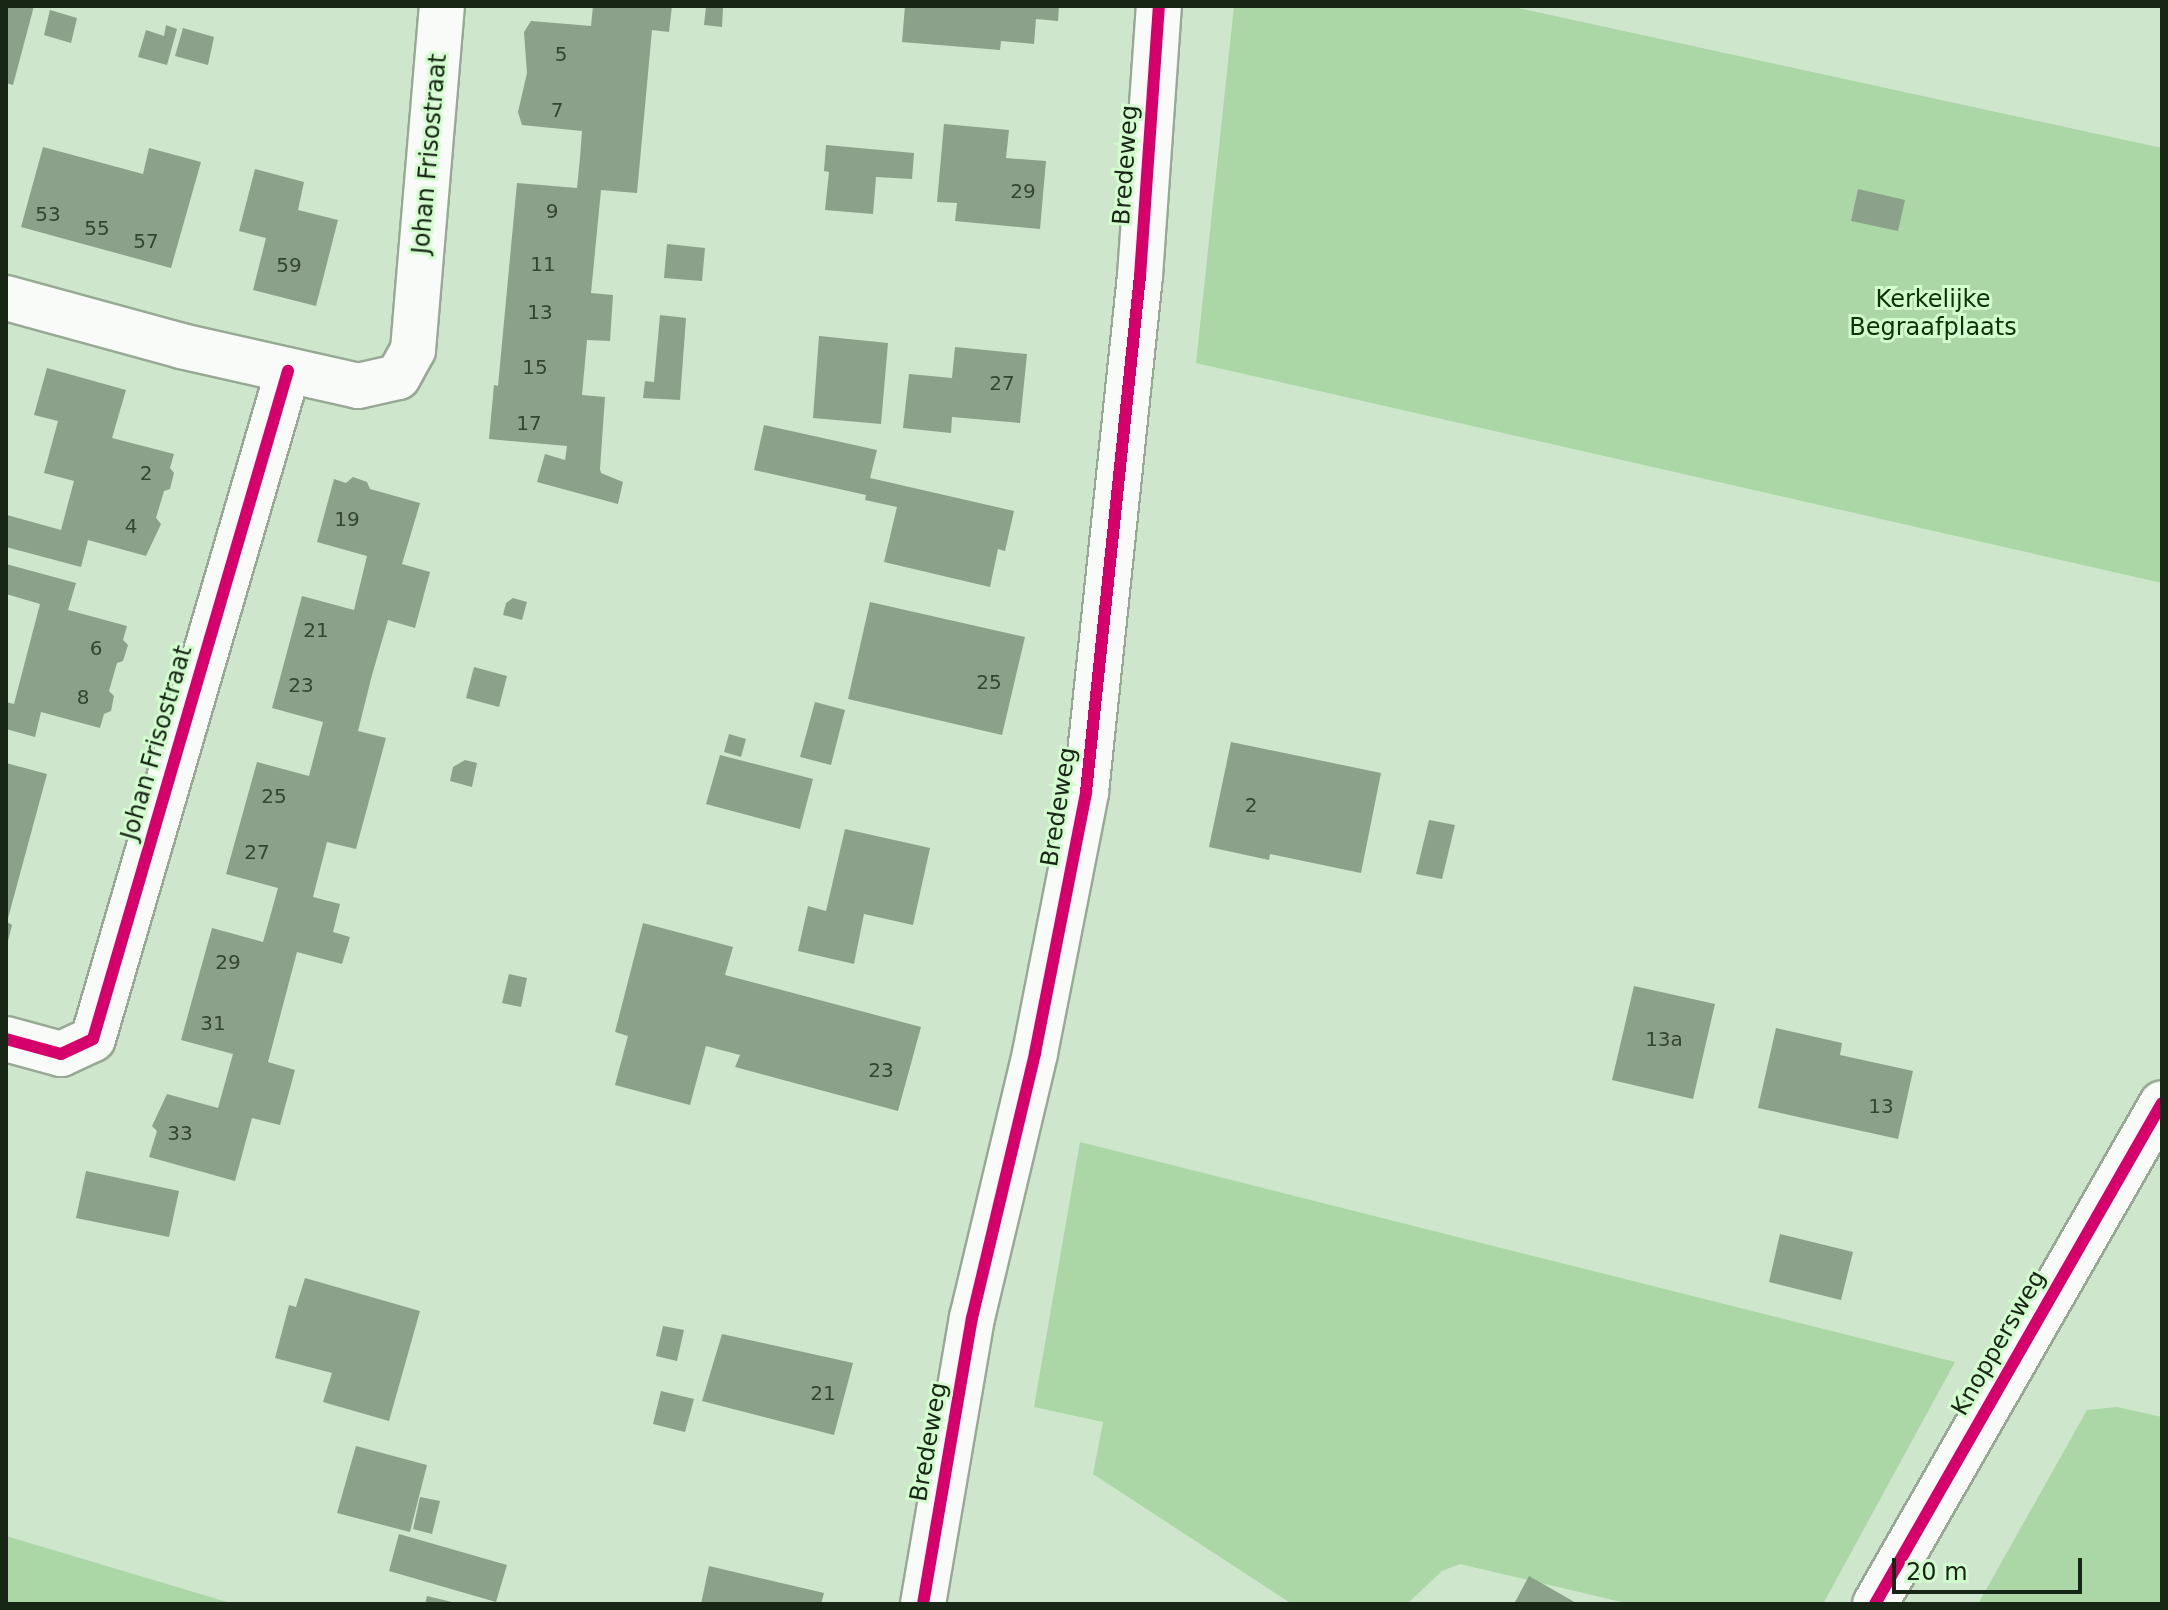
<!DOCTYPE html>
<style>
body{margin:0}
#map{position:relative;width:2168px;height:1610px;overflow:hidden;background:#cee6cc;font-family:"DejaVu Sans",sans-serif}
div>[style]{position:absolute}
.green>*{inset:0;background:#abd7a7}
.building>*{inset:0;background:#8ba189}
.roads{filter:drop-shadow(2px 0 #97a995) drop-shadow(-2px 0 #97a995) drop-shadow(0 2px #97a995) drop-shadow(0 -2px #97a995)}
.street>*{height:44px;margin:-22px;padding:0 22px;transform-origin:22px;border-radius:22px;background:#f8fbf7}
.secondary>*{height:44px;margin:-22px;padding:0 22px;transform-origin:22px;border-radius:22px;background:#f8fbf7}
.cycleway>*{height:12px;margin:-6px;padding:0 6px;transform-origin:6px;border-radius:6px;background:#d6006c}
span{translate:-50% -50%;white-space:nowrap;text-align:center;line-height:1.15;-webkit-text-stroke:6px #d3fdcf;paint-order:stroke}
.number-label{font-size:20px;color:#344532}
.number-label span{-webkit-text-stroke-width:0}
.street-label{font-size:24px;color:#172615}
.park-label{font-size:24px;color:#093307}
.frame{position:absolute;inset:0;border:8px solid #172615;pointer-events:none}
.scale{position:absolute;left:1892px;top:1558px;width:190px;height:36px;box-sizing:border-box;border:4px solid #172615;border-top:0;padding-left:10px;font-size:24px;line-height:28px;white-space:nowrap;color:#172615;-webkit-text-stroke:6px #d3fdcf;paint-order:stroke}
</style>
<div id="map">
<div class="green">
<i style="clip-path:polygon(1234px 6px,1509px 6px,2162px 148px,2162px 583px,1196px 363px)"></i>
<i style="clip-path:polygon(1080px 1142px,1955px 1362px,1823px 1604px,1630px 1604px,1460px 1564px,1442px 1571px,1407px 1604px,1292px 1604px,1093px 1474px,1103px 1422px,1034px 1407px)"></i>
<i style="clip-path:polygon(2117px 1407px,2162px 1417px,2162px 1604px,1978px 1604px,2087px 1410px)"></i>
<i style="clip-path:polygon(6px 1536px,234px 1604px,6px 1604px)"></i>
</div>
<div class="building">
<i style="clip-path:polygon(7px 6px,34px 6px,13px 85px,6px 83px)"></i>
<i style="clip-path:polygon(593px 6px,672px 6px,669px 32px,652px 30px,637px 193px,601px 190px,591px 293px,613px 295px,610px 341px,587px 340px,582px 395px,605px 397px,600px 469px,601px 473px,623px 482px,618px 504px,537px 482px,545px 454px,565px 460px,567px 446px,489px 439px,494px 385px,498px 386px,517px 183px,577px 188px,580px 158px,582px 131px,522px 125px,518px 112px,527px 73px,524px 32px,531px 21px,591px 26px)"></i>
<i style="clip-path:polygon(905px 6px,1059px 6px,1058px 21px,1036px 19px,1034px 44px,1001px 41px,1000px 50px,902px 42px)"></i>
<i style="clip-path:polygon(706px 7px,723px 8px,722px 27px,704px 25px)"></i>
<i style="clip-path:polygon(50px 10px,77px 18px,71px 43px,44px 35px)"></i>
<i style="clip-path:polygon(166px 25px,177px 29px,167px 65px,138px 57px,146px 30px,164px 36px)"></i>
<i style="clip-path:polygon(183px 28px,214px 37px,208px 65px,175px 56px)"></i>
<i style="clip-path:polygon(944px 124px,1009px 130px,1006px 158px,1046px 161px,1040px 229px,955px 221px,957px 203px,937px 202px)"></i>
<i style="clip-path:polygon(826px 145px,914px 153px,912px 179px,876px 177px,873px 214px,825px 210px,829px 172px,824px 171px)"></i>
<i style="clip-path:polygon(43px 147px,143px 174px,149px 148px,201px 162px,171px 268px,21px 227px)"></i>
<i style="clip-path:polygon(255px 169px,304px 182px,298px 210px,338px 220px,316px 306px,253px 290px,266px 238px,239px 231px)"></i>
<i style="clip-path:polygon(1858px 189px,1905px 200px,1898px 231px,1851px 221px)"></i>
<i style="clip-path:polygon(667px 244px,705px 248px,702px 281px,664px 278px)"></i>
<i style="clip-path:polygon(660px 315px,686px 318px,680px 400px,643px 398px,645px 381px,654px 382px)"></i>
<i style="clip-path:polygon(819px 336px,888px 343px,881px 424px,813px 418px)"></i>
<i style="clip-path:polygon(955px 347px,1027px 354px,1020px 423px,952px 417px,951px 433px,903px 428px,909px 374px,952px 378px)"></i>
<i style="clip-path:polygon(47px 368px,126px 390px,112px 438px,174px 454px,170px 468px,174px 473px,170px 489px,164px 491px,156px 518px,161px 524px,146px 556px,88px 540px,81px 567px,6px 547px,7px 515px,61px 530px,74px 481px,44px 473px,58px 421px,34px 415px)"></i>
<i style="clip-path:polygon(764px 425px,877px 450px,870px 478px,1014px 511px,1005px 551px,998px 549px,990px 587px,884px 562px,897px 507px,865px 500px,866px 495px,754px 470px)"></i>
<i style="clip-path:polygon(353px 477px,367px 482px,370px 489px,420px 503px,402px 564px,430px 572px,415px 628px,388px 620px,372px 675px,358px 731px,386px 738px,356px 849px,327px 842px,313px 897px,340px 904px,333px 932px,350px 937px,342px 964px,297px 952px,268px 1062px,295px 1070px,280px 1125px,252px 1118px,235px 1181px,149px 1157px,157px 1131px,152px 1126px,167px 1094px,218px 1108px,233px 1054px,181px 1040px,212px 928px,263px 942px,278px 888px,226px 874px,257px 762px,309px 776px,323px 722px,272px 708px,302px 596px,354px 610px,367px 556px,317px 542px,334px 479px,346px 483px)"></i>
<i style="clip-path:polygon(6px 564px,76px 583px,68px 610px,127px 626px,123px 640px,128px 645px,123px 661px,117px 663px,109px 691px,114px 696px,111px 711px,104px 714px,100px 728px,41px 712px,35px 737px,6px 729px,6px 702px,14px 704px,40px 604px,6px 594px)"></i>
<i style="clip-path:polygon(513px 598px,527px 602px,522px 620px,503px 615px,506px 603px)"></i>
<i style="clip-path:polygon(870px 602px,1025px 637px,1002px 735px,848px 699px)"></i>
<i style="clip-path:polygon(474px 667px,507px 676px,499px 707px,466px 698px)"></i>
<i style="clip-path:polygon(815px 702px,845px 710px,831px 765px,800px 757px)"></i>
<i style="clip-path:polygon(729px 734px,746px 739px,741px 757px,724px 752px)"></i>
<i style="clip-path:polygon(1231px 742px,1381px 773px,1361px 873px,1270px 854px,1269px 860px,1209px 847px)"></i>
<i style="clip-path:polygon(720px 755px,813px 779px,800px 829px,706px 804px)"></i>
<i style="clip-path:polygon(465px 760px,477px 763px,472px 787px,450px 781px,453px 767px)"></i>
<i style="clip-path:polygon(6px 763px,47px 774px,7px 922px,12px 925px,7px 945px,6px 945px)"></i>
<i style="clip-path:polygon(1429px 820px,1455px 825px,1442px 879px,1416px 874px)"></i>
<i style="clip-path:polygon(845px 829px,930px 848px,913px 925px,864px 914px,854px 964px,798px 951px,808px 906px,826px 911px)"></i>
<i style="clip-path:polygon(643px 923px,733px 947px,725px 975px,921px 1027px,898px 1111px,735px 1067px,740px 1055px,706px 1046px,690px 1105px,615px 1085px,628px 1036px,615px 1032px)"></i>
<i style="clip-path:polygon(509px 974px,527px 978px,521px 1007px,502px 1003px)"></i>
<i style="clip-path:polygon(1634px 986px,1715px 1004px,1693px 1099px,1612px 1080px)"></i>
<i style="clip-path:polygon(1776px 1028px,1842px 1043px,1840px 1055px,1913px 1071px,1898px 1139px,1758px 1108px)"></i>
<i style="clip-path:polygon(86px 1171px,179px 1191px,169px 1237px,76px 1218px)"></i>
<i style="clip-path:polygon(1780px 1234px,1853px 1252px,1841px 1300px,1769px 1282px)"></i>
<i style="clip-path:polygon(305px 1278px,420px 1311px,389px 1421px,323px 1402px,332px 1373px,275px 1358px,289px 1305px,296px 1307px)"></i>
<i style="clip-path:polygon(663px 1326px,684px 1330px,677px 1361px,656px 1356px)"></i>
<i style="clip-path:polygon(722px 1334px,853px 1363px,834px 1435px,702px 1401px)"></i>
<i style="clip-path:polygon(661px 1391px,694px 1399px,685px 1432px,653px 1424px)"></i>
<i style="clip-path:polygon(356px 1446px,427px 1465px,410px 1532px,337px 1513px)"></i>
<i style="clip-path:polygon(420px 1497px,440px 1501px,432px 1534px,413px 1529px)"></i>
<i style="clip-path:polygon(399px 1534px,507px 1565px,496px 1602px,389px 1571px)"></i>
<i style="clip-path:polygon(709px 1566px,824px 1593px,821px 1604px,701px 1604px)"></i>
<i style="clip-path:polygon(1529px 1576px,1578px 1604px,1514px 1604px)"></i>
<i style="clip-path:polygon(427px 1596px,456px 1603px,456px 1604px,425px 1604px)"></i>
</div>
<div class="roads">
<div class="street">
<i style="left:6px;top:298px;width:181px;rotate:15.3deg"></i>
<i style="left:181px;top:346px;width:181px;rotate:12.7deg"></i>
<i style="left:358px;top:386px;width:41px;rotate:-12.7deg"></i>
<i style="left:398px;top:377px;width:31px;rotate:-61deg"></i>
<i style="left:413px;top:350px;width:345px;rotate:-85.2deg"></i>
<i style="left:6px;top:1039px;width:57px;rotate:15.3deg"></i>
<i style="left:61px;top:1054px;width:35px;rotate:-25deg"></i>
<i style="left:93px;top:1039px;width:696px;rotate:-73.73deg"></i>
<i style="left:923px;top:1604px;width:290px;rotate:-80.3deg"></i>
<i style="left:972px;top:1318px;width:272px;rotate:-76.6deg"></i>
<i style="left:1035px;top:1053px;width:266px;rotate:-78.9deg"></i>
<i style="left:1086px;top:792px;width:519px;rotate:-84.03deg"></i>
<i style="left:1140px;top:276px;width:271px;rotate:-86deg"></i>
</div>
<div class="secondary">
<i style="left:1875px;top:1604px;width:577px;rotate:-60.19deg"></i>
</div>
</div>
<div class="cycleway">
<i style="left:6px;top:1039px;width:57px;rotate:15.3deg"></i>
<i style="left:61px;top:1054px;width:35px;rotate:-25deg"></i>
<i style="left:93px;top:1039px;width:696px;rotate:-73.73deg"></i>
<i style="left:923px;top:1604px;width:290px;rotate:-80.3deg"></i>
<i style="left:972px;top:1318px;width:272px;rotate:-76.6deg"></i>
<i style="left:1035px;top:1053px;width:266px;rotate:-78.9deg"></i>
<i style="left:1086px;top:792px;width:519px;rotate:-84.03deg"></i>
<i style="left:1140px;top:276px;width:271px;rotate:-86deg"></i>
<i style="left:1875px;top:1604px;width:577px;rotate:-60.19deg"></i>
</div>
<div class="number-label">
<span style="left:561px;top:54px">5</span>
<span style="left:557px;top:110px">7</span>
<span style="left:1023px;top:191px">29</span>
<span style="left:552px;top:211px">9</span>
<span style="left:48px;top:214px">53</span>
<span style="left:97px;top:228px">55</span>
<span style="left:146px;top:241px">57</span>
<span style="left:543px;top:264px">11</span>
<span style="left:289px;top:265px">59</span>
<span style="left:540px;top:312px">13</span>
<span style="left:535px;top:367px">15</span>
<span style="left:1002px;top:383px">27</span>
<span style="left:529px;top:423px">17</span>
<span style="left:146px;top:473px">2</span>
<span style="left:347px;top:519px">19</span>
<span style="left:131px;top:526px">4</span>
<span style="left:316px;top:630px">21</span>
<span style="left:96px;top:648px">6</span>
<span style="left:989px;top:682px">25</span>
<span style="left:301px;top:685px">23</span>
<span style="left:83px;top:697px">8</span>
<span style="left:274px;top:796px">25</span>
<span style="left:1251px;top:805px">2</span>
<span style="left:257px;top:852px">27</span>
<span style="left:228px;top:962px">29</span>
<span style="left:213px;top:1023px">31</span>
<span style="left:1664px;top:1039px">13a</span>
<span style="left:881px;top:1070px">23</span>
<span style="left:1881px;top:1106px">13</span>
<span style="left:180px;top:1133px">33</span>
<span style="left:823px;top:1393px">21</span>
</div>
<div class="street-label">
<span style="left:430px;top:154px;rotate:-85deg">Johan Frisostraat</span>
<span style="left:1126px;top:165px;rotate:-86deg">Bredeweg</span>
<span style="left:157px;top:743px;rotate:-74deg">Johan Frisostraat</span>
<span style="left:1059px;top:807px;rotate:-81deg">Bredeweg</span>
<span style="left:1999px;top:1343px;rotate:-60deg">Knoppersweg</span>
<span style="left:929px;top:1442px;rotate:-80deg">Bredeweg</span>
</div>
<div class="park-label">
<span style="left:1933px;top:314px">Kerkelijke<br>Begraafplaats</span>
</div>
<div class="frame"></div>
<div class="scale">20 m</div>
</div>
